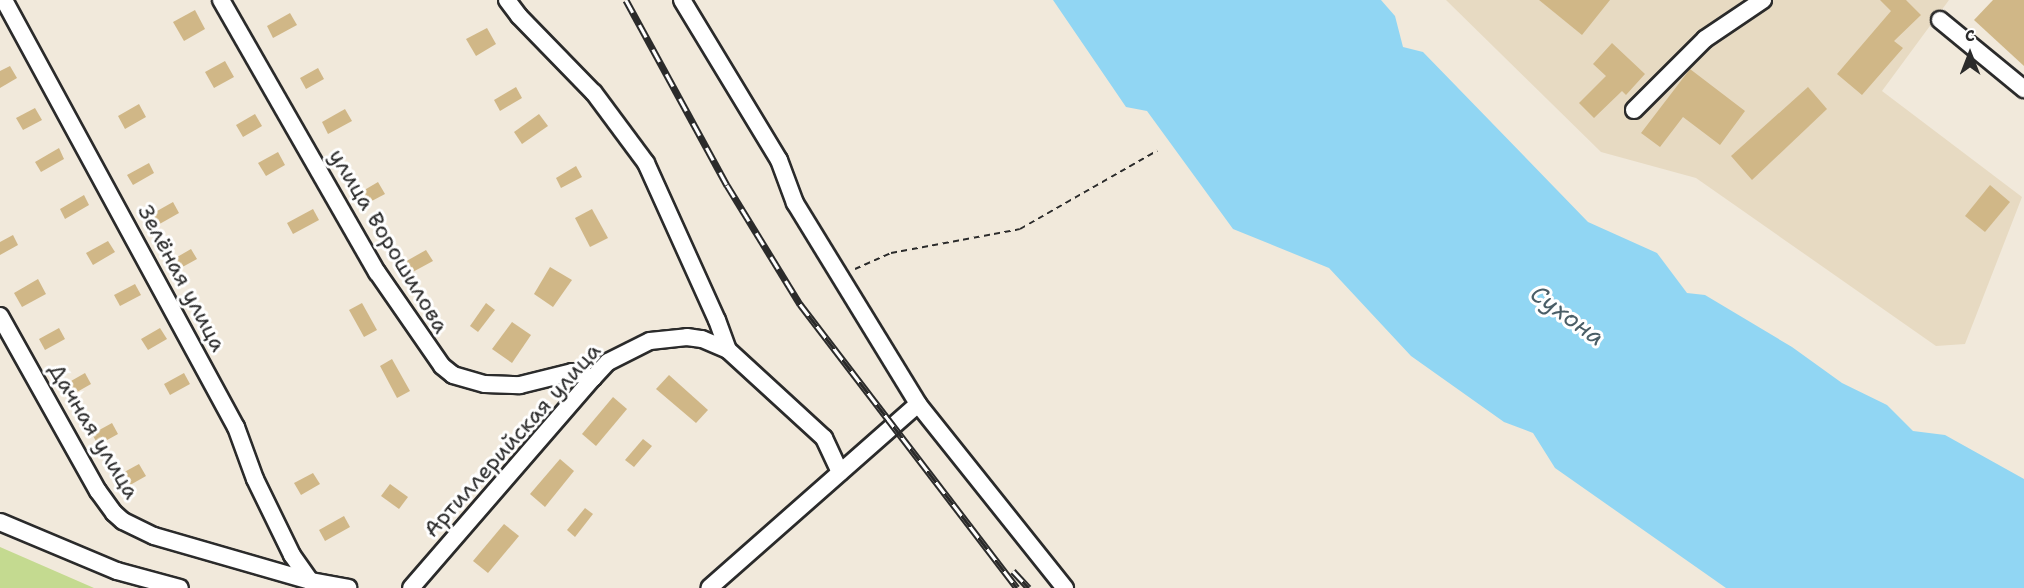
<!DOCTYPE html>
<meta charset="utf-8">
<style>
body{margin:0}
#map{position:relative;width:2024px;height:588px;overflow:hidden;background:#f1e9db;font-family:"Shantell Sans",sans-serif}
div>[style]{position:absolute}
.built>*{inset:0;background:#e7dac2}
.green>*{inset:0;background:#c4da90}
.water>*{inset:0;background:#91d6f3}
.building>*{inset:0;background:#d0b787}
.path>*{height:2px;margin-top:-1px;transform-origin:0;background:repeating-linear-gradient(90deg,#2b2b2b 0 6px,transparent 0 10.5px)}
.roads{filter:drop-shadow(2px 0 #2b2b2b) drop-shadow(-2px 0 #2b2b2b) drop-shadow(0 2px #2b2b2b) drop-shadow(0 -2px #2b2b2b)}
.minor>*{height:16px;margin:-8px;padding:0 8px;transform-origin:8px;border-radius:8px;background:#fff}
.rail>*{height:7px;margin-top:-3.5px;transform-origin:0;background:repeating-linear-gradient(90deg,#fff 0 14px,#2b2b2b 0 28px);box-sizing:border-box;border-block:2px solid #2b2b2b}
span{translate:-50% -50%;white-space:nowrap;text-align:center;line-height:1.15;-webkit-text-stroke:6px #fff;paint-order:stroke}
.street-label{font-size:22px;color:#2b2b2b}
.water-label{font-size:24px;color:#4a5e67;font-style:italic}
.north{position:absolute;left:1940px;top:24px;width:60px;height:60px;-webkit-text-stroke:4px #fff;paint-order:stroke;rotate:0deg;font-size:16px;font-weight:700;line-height:24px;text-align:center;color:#2b2b2b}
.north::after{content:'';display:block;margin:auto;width:21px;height:27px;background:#2b2b2b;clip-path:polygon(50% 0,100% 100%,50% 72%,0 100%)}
</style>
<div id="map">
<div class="built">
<i style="clip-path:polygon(1446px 0,1949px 0,1882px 91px,2022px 197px,1965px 344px,1936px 346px,1696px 178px,1601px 152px)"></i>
</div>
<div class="green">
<i style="clip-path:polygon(0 547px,94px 588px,0 588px)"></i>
</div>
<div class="water">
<i style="clip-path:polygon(1053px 0,1381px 0,1395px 16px,1403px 47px,1423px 52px,1588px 222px,1657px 253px,1687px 293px,1705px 295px,1792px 347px,1842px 383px,1887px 405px,1913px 431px,1945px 435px,2024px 479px,2024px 588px,1726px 588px,1555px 468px,1533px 433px,1504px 422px,1411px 356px,1329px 268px,1233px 229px,1147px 111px,1126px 107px)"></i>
</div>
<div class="building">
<i style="clip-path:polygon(1539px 0,1610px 0,1582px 35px)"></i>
<i style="clip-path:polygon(1880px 0,1906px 0,1921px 15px,1894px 41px,1903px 48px,1862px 95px,1837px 74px,1891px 11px)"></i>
<i style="clip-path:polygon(1993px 0,2024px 0,2024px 66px,1974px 20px)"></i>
<i style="clip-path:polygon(195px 10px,205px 29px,184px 41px,173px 22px)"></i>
<i style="clip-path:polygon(290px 13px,297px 25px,273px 38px,267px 26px)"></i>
<i style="clip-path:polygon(487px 28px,496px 44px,476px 56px,466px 39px)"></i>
<i style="clip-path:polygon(1612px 43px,1645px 74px,1626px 95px,1622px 91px,1594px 118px,1579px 103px,1606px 76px,1593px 64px)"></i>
<i style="clip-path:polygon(225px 61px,234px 77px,214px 88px,205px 72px)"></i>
<i style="clip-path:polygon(10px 66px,17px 78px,0 88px,0 71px)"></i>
<i style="clip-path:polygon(318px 68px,324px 79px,306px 89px,300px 78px)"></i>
<i style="clip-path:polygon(1690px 69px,1745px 111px,1720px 145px,1683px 117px,1660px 147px,1641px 133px)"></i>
<i style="clip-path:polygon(516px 87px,522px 98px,500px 111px,494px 100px)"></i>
<i style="clip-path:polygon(1808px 87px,1827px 109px,1752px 180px,1731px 156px)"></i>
<i style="clip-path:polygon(139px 104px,146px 117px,125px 129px,118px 116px)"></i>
<i style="clip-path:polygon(35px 108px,42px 120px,23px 130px,16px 118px)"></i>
<i style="clip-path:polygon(345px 109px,352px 121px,328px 134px,322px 122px)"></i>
<i style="clip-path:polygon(255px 114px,262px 126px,243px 137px,236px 125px)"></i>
<i style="clip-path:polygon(539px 114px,548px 126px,522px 144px,514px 132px)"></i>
<i style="clip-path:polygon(59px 148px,64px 159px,41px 172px,35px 162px)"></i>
<i style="clip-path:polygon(278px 152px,285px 165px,266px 176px,258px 163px)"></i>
<i style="clip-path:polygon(149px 163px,154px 173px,133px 185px,127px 175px)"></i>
<i style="clip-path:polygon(576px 166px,582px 177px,561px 188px,556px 178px)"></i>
<i style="clip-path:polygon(378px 182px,385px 194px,368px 203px,361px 192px)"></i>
<i style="clip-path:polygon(1990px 185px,2010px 202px,1985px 232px,1965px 216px)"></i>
<i style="clip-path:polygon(84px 195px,89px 205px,65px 219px,60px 209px)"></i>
<i style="clip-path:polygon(173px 202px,179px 213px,156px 226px,150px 215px)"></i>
<i style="clip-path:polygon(313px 209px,319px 220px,293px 234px,287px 223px)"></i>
<i style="clip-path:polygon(592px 209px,608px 238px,590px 247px,575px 218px)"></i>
<i style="clip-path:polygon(13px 235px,18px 245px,0 255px,0 242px)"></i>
<i style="clip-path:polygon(108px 241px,115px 252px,93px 265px,86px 253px)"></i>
<i style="clip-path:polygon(191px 249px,197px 259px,177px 270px,172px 260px)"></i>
<i style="clip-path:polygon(426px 250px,433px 261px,409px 274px,403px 263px)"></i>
<i style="clip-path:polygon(550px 267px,572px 280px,553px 307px,534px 294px)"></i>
<i style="clip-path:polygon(38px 279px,46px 294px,22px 307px,14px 293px)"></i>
<i style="clip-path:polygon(135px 284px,141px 295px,120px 306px,114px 295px)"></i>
<i style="clip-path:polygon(362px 303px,377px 330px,364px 337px,349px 310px)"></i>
<i style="clip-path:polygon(486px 303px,495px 310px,478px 332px,470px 326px)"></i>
<i style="clip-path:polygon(512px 322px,531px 335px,512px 363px,492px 349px)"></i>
<i style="clip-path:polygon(59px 328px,65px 339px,45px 350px,39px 339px)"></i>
<i style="clip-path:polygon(160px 328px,167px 339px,148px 350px,141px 339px)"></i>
<i style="clip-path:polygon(392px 359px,410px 391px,397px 398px,380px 366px)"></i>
<i style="clip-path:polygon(85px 373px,91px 384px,70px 396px,64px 385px)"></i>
<i style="clip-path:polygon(184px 373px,190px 384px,170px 395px,164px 384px)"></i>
<i style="clip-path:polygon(669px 375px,708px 410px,696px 423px,656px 389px)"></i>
<i style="clip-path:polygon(613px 397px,627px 409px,596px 446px,582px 434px)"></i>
<i style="clip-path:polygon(112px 423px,118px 434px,98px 445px,92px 434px)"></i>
<i style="clip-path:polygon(643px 439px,652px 446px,634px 467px,625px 460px)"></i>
<i style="clip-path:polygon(560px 459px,574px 471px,545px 507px,530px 494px)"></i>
<i style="clip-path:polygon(139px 464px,146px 476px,123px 489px,117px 476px)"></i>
<i style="clip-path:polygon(313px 473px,320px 484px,301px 495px,294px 483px)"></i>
<i style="clip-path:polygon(390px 484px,408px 497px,399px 509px,381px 496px)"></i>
<i style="clip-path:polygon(585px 508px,593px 514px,575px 537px,567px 530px)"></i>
<i style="clip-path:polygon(344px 516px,350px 527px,325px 541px,319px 530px)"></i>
<i style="clip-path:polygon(504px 524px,519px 536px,488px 573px,473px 561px)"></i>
</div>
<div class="path">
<i style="left:855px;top:269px;width:39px;rotate:-24deg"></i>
<i style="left:891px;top:253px;width:131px;rotate:-10.5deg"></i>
<i style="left:1020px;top:229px;width:158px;rotate:-29.7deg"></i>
</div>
<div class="roads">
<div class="minor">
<i style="left:4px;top:0;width:486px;rotate:61.5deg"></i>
<i style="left:236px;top:427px;width:55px;rotate:69.9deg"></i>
<i style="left:255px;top:479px;width:85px;rotate:64deg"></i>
<i style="left:292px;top:555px;width:32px;rotate:55deg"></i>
<i style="left:221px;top:0;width:314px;rotate:60.2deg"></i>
<i style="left:377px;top:272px;width:114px;rotate:55.3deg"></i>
<i style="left:442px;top:366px;width:14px;rotate:39deg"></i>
<i style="left:453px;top:375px;width:33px;rotate:16deg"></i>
<i style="left:485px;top:384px;width:35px;rotate:2deg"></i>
<i style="left:520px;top:385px;width:54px;rotate:-14deg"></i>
<i style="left:572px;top:372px;width:22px;rotate:16deg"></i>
<i style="left:507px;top:0;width:20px;rotate:53deg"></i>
<i style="left:519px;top:16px;width:107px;rotate:45.8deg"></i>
<i style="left:594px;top:93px;width:87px;rotate:53.4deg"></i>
<i style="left:646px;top:163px;width:172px;rotate:65.7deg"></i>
<i style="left:717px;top:320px;width:32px;rotate:70deg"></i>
<i style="left:682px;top:0;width:187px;rotate:58.8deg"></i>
<i style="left:779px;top:160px;width:46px;rotate:69.6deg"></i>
<i style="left:795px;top:203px;width:236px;rotate:58.5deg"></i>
<i style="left:918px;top:404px;width:278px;rotate:138.6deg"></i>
<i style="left:1940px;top:20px;width:109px;rotate:39.4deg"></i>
<i style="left:1634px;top:110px;width:100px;rotate:-45deg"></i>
<i style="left:1705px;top:39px;width:70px;rotate:-33.9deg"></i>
<i style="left:0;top:316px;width:201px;rotate:60.8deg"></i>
<i style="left:98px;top:491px;width:27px;rotate:54deg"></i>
<i style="left:114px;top:513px;width:12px;rotate:42deg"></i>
<i style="left:123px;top:521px;width:34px;rotate:26deg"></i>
<i style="left:154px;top:536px;width:162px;rotate:16.1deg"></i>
<i style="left:310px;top:581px;width:39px;rotate:10deg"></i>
<i style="left:918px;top:404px;width:236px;rotate:51.4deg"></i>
<i style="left:0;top:522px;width:127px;rotate:22.7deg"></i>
<i style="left:117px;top:571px;width:65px;rotate:15.1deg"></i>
<i style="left:411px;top:588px;width:278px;rotate:-49.1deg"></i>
<i style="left:593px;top:378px;width:22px;rotate:-47deg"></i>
<i style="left:608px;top:362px;width:47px;rotate:-26.6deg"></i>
<i style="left:650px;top:341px;width:37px;rotate:-6deg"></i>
<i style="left:687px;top:337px;width:15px;rotate:8deg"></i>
<i style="left:702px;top:339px;width:28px;rotate:23deg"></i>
<i style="left:728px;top:350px;width:130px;rotate:42.5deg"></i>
<i style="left:824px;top:438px;width:38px;rotate:65deg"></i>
</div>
</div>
<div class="rail">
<i style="left:626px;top:0;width:211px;rotate:61.4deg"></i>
<i style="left:727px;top:185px;width:140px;rotate:58.5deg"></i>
<i style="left:800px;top:304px;width:357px;rotate:52.6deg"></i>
<i style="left:1013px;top:571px;width:23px;rotate:47deg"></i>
</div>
<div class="street-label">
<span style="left:389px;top:241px;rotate:59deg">улица Ворошилова</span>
<span style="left:182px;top:278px;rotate:62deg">Зелёная улица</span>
<span style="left:94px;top:431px;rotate:59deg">Дачная улица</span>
<span style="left:512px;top:440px;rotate:-48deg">Артиллерийская улица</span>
</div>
<div class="water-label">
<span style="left:1567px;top:316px;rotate:36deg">Сухона</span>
</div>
<div class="north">С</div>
</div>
